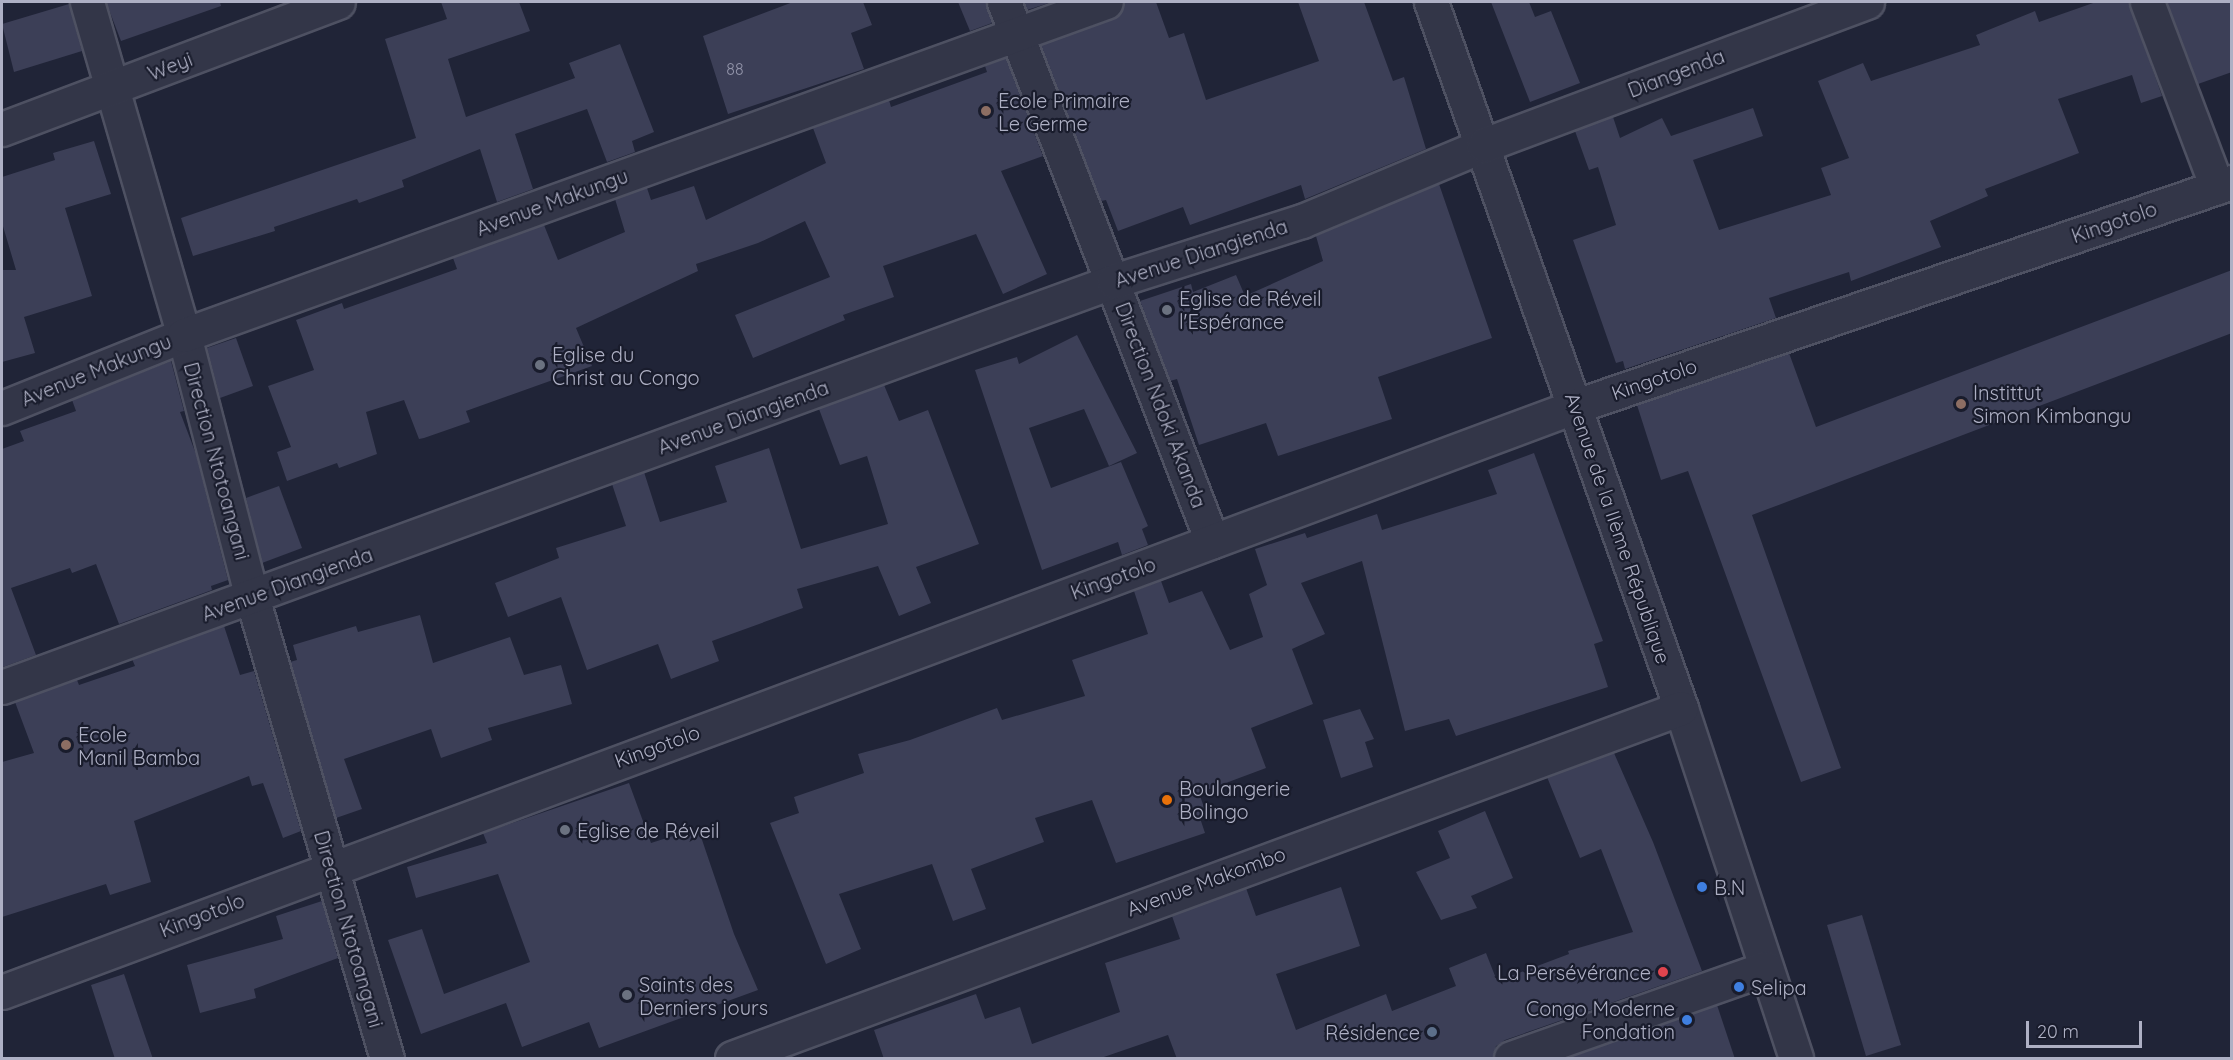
<!DOCTYPE html>
<meta charset="utf-8">
<style>
body{margin:0}
#map{position:relative;width:2233px;height:1060px;overflow:hidden;background:#202437;font-family:Quicksand,sans-serif}
div>[style]{position:absolute}
.building>*{inset:0;background:#3c3f57}
.roads{filter:drop-shadow(2px 0 #4e5162) drop-shadow(-2px 0 #4e5162) drop-shadow(0 2px #4e5162) drop-shadow(0 -2px #4e5162)}
.minor>*{height:33px;margin:-16.5px;padding:0 16.5px;transform-origin:16.5px;border-radius:16.5px;background:#333648}
.dots>*{width:16px;height:16px;translate:-50% -50%;box-sizing:border-box;border:3px solid #191c2c;border-radius:50%}
span{translate:-50% -50%;white-space:nowrap;text-align:center;line-height:1.15;-webkit-text-stroke:4.5px #191c2c;paint-order:stroke}
.number-label{font-size:16px;color:#9294a9}
.number-label span{-webkit-text-stroke-width:0}
.street-label{font-size:20px;color:#aeb0c4}
.poi-label{font-size:20px;color:#aeb0c4}
.left{translate:0 -50%;text-align:left}
.right{translate:-100% -50%;text-align:right}
.frame{position:absolute;inset:0;border:3px solid #aeb0c4;pointer-events:none}
.scale{position:absolute;left:2026px;top:1021px;width:116px;height:27px;box-sizing:border-box;border:3px solid #aeb0c4;border-top:0;padding-left:8px;font-size:18px;line-height:21px;white-space:nowrap;color:#aeb0c4;-webkit-text-stroke:4px #191c2c;paint-order:stroke}
</style>
<div id="map">
<div class="building">
<i style="clip-path:polygon(106px 2px,220px 2px,221px 6px,121px 41px)"></i>
<i style="clip-path:polygon(441px 2px,519px 2px,530px 31px,448px 59px,466px 117px,575px 78px,569px 63px,620px 44px,654px 132px,632px 141px,635px 152px,607px 162px,587px 109px,515px 134px,533px 189px,497px 202px,480px 149px,402px 180px,404px 187px,359px 203px,357px 199px,274px 227px,275px 231px,193px 256px,181px 218px,416px 138px,385px 39px,447px 19px)"></i>
<i style="clip-path:polygon(793px 2px,863px 2px,872px 25px,851px 33px,864px 69px,728px 114px,703px 36px)"></i>
<i style="clip-path:polygon(958px 2px,986px 2px,992px 23px,970px 31px)"></i>
<i style="clip-path:polygon(1024px 2px,1052px 2px,1027px 10px)"></i>
<i style="clip-path:polygon(1124px 2px,1156px 2px,1169px 38px,1184px 33px,1206px 100px,1319px 61px,1298px 2px,1364px 2px,1393px 81px,1404px 77px,1426px 149px,1305px 199px,1301px 185px,1190px 225px,1183px 207px,1118px 231px,1106px 200px,1101px 201px,1041px 45px,1113px 19px,1121px 14px)"></i>
<i style="clip-path:polygon(1491px 2px,1529px 2px,1535px 17px,1551px 11px,1580px 83px,1530px 102px)"></i>
<i style="clip-path:polygon(2096px 2px,2129px 2px,2162px 96px,2141px 103px,2132px 75px,2058px 99px,2079px 153px,1985px 189px,1988px 196px,1930px 221px,1941px 247px,1851px 281px,1849px 272px,1769px 298px,1776px 318px,1625px 369px,1623px 361px,1616px 363px,1573px 240px,1616px 225px,1598px 167px,1589px 170px,1575px 131px,1613px 117px,1620px 138px,1662px 118px,1671px 136px,1753px 108px,1763px 136px,1693px 160px,1719px 230px,1831px 195px,1821px 168px,1849px 158px,1818px 81px,1863px 63px,1871px 81px,1980px 45px,1976px 35px,2035px 11px,2039px 22px)"></i>
<i style="clip-path:polygon(2167px 2px,2232px 2px,2232px 72px,2198px 84px)"></i>
<i style="clip-path:polygon(69px 4px,82px 51px,14px 72px,2px 24px)"></i>
<i style="clip-path:polygon(1006px 58px,1043px 156px,1001px 171px,1047px 274px,1003px 294px,976px 234px,883px 266px,894px 297px,843px 315px,845px 320px,753px 358px,735px 315px,830px 277px,805px 221px,758px 243px,696px 264px,698px 271px,576px 328px,592px 366px,466px 411px,470px 422px,424px 438px,419px 439px,404px 400px,366px 412px,377px 454px,339px 468px,337px 463px,287px 481px,277px 452px,291px 447px,268px 386px,314px 370px,296px 320px,342px 303px,344px 309px,457px 269px,453px 258px,544px 225px,558px 260px,625px 232px,615px 199px,647px 188px,651px 200px,694px 186px,706px 220px,826px 163px,813px 128px,889px 100px,891px 107px,987px 72px,985px 66px)"></i>
<i style="clip-path:polygon(94px 141px,111px 194px,65px 208px,92px 296px,24px 317px,35px 353px,2px 362px,2px 270px,16px 270px,2px 223px,2px 177px,55px 160px,53px 153px)"></i>
<i style="clip-path:polygon(1439px 184px,1492px 338px,1378px 377px,1392px 419px,1278px 456px,1266px 423px,1199px 445px,1177px 379px,1170px 381px,1140px 301px,1191px 284px,1193px 292px,1236px 275px,1245px 296px,1323px 261px,1316px 236px)"></i>
<i style="clip-path:polygon(2232px 270px,2232px 333px,1752px 515px,1841px 768px,1801px 782px,1688px 471px,1661px 480px,1637px 405px,1789px 353px,1816px 427px)"></i>
<i style="clip-path:polygon(1077px 335px,1137px 453px,1109px 466px,1084px 409px,1029px 428px,1051px 488px,1121px 462px,1148px 526px,1142px 529px,1148px 545px,1122px 555px,1118px 542px,1042px 570px,975px 370px,1017px 357px,1019px 364px)"></i>
<i style="clip-path:polygon(236px 338px,253px 386px,220px 398px,207px 348px)"></i>
<i style="clip-path:polygon(171px 361px,184px 411px,180px 412px,196px 454px,228px 580px,211px 586px,212px 590px,119px 624px,96px 564px,72px 573px,70px 568px,11px 588px,36px 655px,3px 667px,2px 449px,24px 441px,20px 431px,76px 411px,72px 400px)"></i>
<i style="clip-path:polygon(884px 385px,899px 421px,928px 410px,979px 544px,916px 567px,931px 603px,899px 616px,878px 566px,797px 589px,803px 608px,712px 641px,719px 661px,671px 679px,658px 644px,587px 670px,561px 597px,508px 617px,495px 583px,559px 558px,556px 548px,626px 526px,612px 484px,644px 472px,660px 522px,727px 502px,715px 466px,769px 448px,801px 549px,888px 524px,867px 456px,840px 465px,819px 409px)"></i>
<i style="clip-path:polygon(1534px 453px,1603px 641px,1594px 644px,1608px 687px,1456px 736px,1449px 719px,1405px 731px,1362px 561px,1301px 583px,1325px 634px,1292px 649px,1313px 704px,1251px 728px,1266px 768px,1199px 793px,1206px 813px,1199px 815px,1205px 833px,1116px 863px,1092px 800px,1035px 818px,1044px 842px,971px 869px,986px 909px,953px 921px,932px 864px,839px 894px,861px 949px,826px 964px,770px 823px,799px 813px,794px 797px,864px 773px,858px 754px,910px 740px,997px 708px,1002px 720px,1085px 696px,1072px 660px,1148px 634px,1134px 591px,1161px 581px,1169px 603px,1202px 591px,1230px 650px,1263px 637px,1249px 594px,1267px 585px,1255px 549px,1305px 533px,1307px 538px,1377px 514px,1382px 530px,1497px 494px,1488px 470px)"></i>
<i style="clip-path:polygon(279px 486px,302px 548px,262px 563px,246px 498px)"></i>
<i style="clip-path:polygon(420px 615px,433px 663px,510px 637px,524px 675px,561px 665px,572px 704px,488px 728px,492px 740px,441px 758px,431px 729px,344px 759px,362px 809px,336px 818px,290px 662px,297px 660px,293px 645px,356px 626px,358px 632px)"></i>
<i style="clip-path:polygon(224px 626px,240px 675px,254px 671px,301px 831px,283px 838px,263px 783px,252px 786px,249px 776px,134px 821px,151px 882px,110px 895px,106px 884px,2px 917px,2px 762px,34px 753px,15px 702px,77px 680px,79px 685px,135px 666px,132px 659px)"></i>
<i style="clip-path:polygon(1360px 709px,1374px 739px,1365px 742px,1373px 767px,1341px 778px,1323px 720px)"></i>
<i style="clip-path:polygon(1614px 753px,1653px 842px,1702px 971px,1505px 1040px,1496px 1046px,1493px 1059px,1177px 1059px,1168px 1035px,1098px 1059px,884px 1059px,874px 1030px,976px 994px,985px 1019px,1020px 1007px,1032px 1044px,1120px 1012px,1105px 963px,1180px 939px,1172px 916px,1246px 888px,1256px 916px,1341px 887px,1360px 946px,1276px 974px,1296px 1030px,1386px 994px,1392px 1011px,1456px 986px,1449px 968px,1486px 953px,1497px 981px,1569px 954px,1568px 951px,1633px 932px,1601px 849px,1580px 858px,1547px 777px)"></i>
<i style="clip-path:polygon(629px 783px,651px 843px,698px 828px,734px 934px,758px 990px,599px 1048px,589px 1022px,522px 1047px,506px 1003px,421px 1034px,388px 940px,422px 929px,444px 994px,530px 962px,498px 874px,416px 898px,407px 867px,487px 843px,483px 833px)"></i>
<i style="clip-path:polygon(1485px 811px,1513px 878px,1471px 896px,1477px 908px,1441px 920px,1416px 872px,1450px 858px,1438px 831px)"></i>
<i style="clip-path:polygon(322px 901px,338px 958px,254px 989px,256px 998px,200px 1013px,187px 965px,283px 939px,276px 916px)"></i>
<i style="clip-path:polygon(1862px 915px,1901px 1045px,1866px 1056px,1827px 925px)"></i>
<i style="clip-path:polygon(124px 974px,144px 1033px,153px 1059px,115px 1059px,91px 985px)"></i>
<i style="clip-path:polygon(1717px 1005px,1735px 1059px,1566px 1059px)"></i>
</div>
<div class="roads">
<div class="minor">
<i style="left:87px;top:2px;width:347px;rotate:73.8deg"></i>
<i style="left:184px;top:335px;width:271px;rotate:75.5deg"></i>
<i style="left:252px;top:597px;width:480px;rotate:73.7deg"></i>
<i style="left:1004px;top:2px;width:578px;rotate:68.9deg"></i>
<i style="left:1431px;top:2px;width:749px;rotate:70.5deg"></i>
<i style="left:1681px;top:708px;width:368px;rotate:71.8deg"></i>
<i style="left:2147px;top:2px;width:198px;rotate:69.3deg"></i>
<i style="left:2px;top:129px;width:359px;rotate:-20.7deg"></i>
<i style="left:2px;top:408px;width:196px;rotate:-21.9deg"></i>
<i style="left:184px;top:335px;width:980px;rotate:-19.86deg"></i>
<i style="left:2px;top:687px;width:1184px;rotate:-20.06deg"></i>
<i style="left:1114px;top:281px;width:197px;rotate:-17.7deg"></i>
<i style="left:1302px;top:221px;width:197px;rotate:-22.7deg"></i>
<i style="left:1484px;top:145px;width:409px;rotate:-20.5deg"></i>
<i style="left:2px;top:992px;width:1680px;rotate:-20.42deg"></i>
<i style="left:1576px;top:406px;width:693px;rotate:-18.85deg"></i>
<i style="left:732px;top:1058px;width:1011px;rotate:-20.24deg"></i>
<i style="left:1511px;top:1058px;width:270px;rotate:-19.4deg"></i>
</div>
</div>
<div class="dots">
<i style="left:986px;top:111px;background:#8d6e63"></i>
<i style="left:1167px;top:310px;background:#6b7280"></i>
<i style="left:540px;top:365px;background:#6b7280"></i>
<i style="left:1961px;top:404px;background:#8d6e63"></i>
<i style="left:66px;top:745px;background:#8d6e63"></i>
<i style="left:1167px;top:800px;background:#e8710a"></i>
<i style="left:565px;top:830px;background:#6b7280"></i>
<i style="left:1702px;top:887px;background:#3f7fe0"></i>
<i style="left:1663px;top:972px;background:#e0444e"></i>
<i style="left:1739px;top:987px;background:#3f7fe0"></i>
<i style="left:627px;top:995px;background:#6b7280"></i>
<i style="left:1687px;top:1020px;background:#3f7fe0"></i>
<i style="left:1432px;top:1032px;background:#5c6f8a"></i>
</div>
<div class="number-label">
<span style="left:735px;top:69px">88</span>
</div>
<div class="street-label">
<span style="left:170px;top:66px;rotate:-21deg">Weyi</span>
<span style="left:1676px;top:73px;rotate:-21deg">Diangenda</span>
<span style="left:552px;top:202px;rotate:-20deg">Avenue Makungu</span>
<span style="left:2114px;top:222px;rotate:-19deg">Kingotolo</span>
<span style="left:1201px;top:253px;rotate:-18deg">Avenue Diangienda</span>
<span style="left:96px;top:370px;rotate:-22deg">Avenue Makungu</span>
<span style="left:1654px;top:379px;rotate:-19deg">Kingotolo</span>
<span style="left:1161px;top:405px;rotate:69deg">Direction Ndoki Akanda</span>
<span style="left:743px;top:417px;rotate:-20deg">Avenue Diangienda</span>
<span style="left:217px;top:461px;rotate:75deg">Direction Ntotoangani</span>
<span style="left:1618px;top:528px;rotate:71deg">Avenue de la IIème République</span>
<span style="left:1113px;top:578px;rotate:-20deg">Kingotolo</span>
<span style="left:287px;top:584px;rotate:-20deg">Avenue Diangienda</span>
<span style="left:657px;top:746px;rotate:-20deg">Kingotolo</span>
<span style="left:1206px;top:881px;rotate:-20deg">Avenue Makombo</span>
<span style="left:202px;top:915px;rotate:-21deg">Kingotolo</span>
<span style="left:349px;top:929px;rotate:74deg">Direction Ntotoangani</span>
</div>
<div class="poi-label">
<span class="left" style="left:998px;top:112px">Ecole Primaire<br>Le Germe</span>
<span class="left" style="left:1179px;top:310px">Eglise de Réveil<br>l'Espérance</span>
<span class="left" style="left:552px;top:366px">Eglise du<br>Christ au Congo</span>
<span class="left" style="left:1973px;top:404px">Instittut<br>Simon Kimbangu</span>
<span class="left" style="left:78px;top:746px">Ecole<br>Manil Bamba</span>
<span class="left" style="left:1179px;top:800px">Boulangerie<br>Bolingo</span>
<span class="left" style="left:577px;top:830px">Eglise de Réveil</span>
<span class="left" style="left:1714px;top:887px">B.N</span>
<span class="right" style="left:1651px;top:972px">La Persévérance</span>
<span class="left" style="left:639px;top:996px">Saints des<br>Derniers jours</span>
<span class="left" style="left:1751px;top:987px">Selipa</span>
<span class="right" style="left:1675px;top:1020px">Congo Moderne<br>Fondation</span>
<span class="right" style="left:1420px;top:1032px">Résidence</span>
</div>
<div class="frame"></div>
<div class="scale">20 m</div>
</div>
